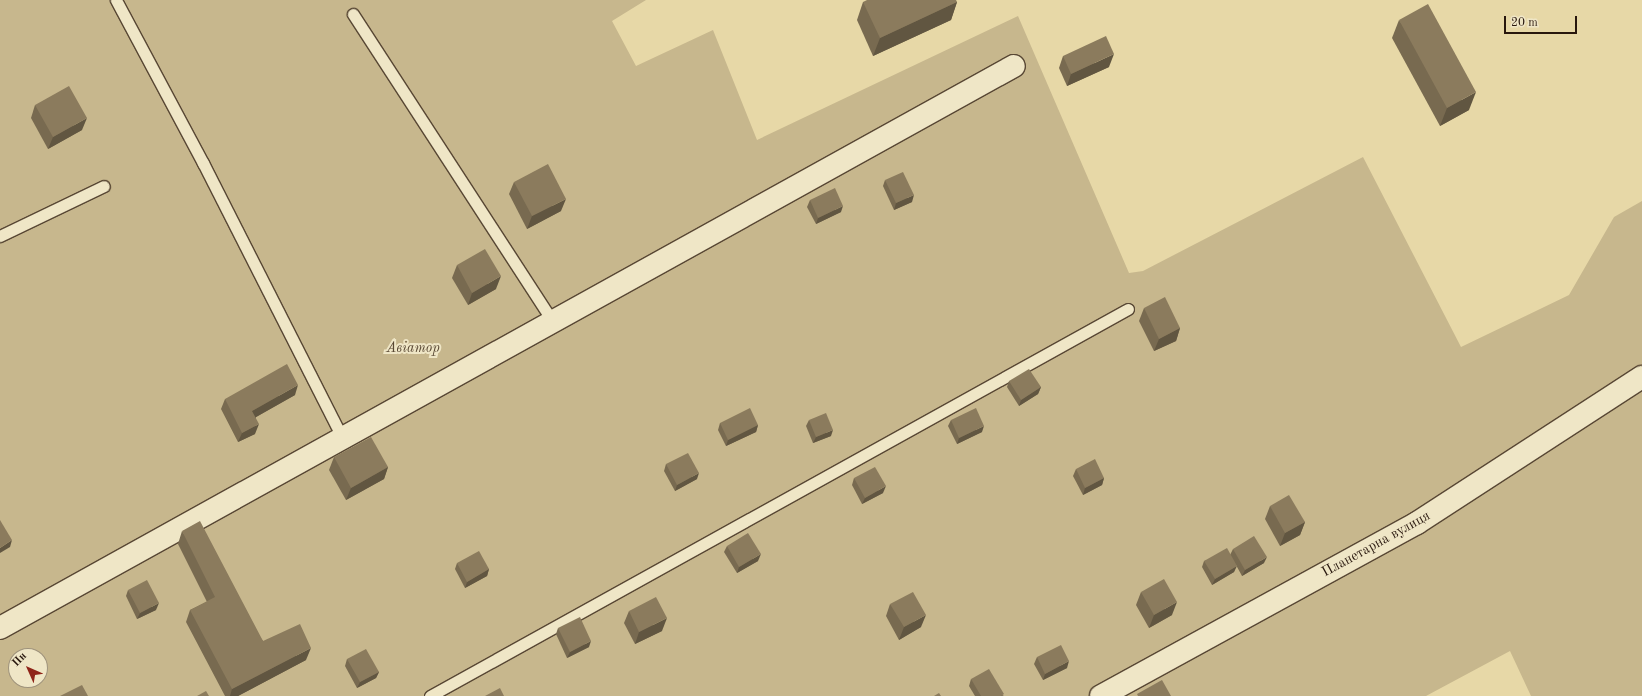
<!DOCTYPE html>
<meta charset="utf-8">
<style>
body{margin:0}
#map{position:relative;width:1642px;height:696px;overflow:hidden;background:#e7d8a7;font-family:"Old Standard TT",serif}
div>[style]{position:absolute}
.green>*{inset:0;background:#c7b78d}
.roads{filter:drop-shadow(1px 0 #584734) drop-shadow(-1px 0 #584734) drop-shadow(0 1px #584734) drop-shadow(0 -1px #584734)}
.lane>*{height:11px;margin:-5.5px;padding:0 5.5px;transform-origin:5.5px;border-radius:5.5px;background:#efe6c6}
.street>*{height:22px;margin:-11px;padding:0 11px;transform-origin:11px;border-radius:11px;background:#efe6c6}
.wall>*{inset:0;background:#786a50}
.shaded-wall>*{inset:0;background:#615641}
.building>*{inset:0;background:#8b7b5d}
span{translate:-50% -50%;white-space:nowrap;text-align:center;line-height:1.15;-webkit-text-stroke:4px #efe6c6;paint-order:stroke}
.park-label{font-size:14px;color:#584733;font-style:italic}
.street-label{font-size:14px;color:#28170d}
.north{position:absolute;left:8px;top:648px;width:40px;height:40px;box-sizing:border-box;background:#efe6c6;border:1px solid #9f937c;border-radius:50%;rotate:315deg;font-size:11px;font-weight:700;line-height:16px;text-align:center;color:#28170d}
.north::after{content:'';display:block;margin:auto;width:14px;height:18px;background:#8f2418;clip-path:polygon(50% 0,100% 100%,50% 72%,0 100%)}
.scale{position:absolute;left:1504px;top:16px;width:73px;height:18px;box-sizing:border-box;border:2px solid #28170d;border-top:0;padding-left:5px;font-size:12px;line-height:14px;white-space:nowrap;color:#28170d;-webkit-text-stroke:3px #efe6c6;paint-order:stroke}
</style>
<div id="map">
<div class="green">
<i style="clip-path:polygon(evenodd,0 0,646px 0,612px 21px,636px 66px,713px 30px,757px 140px,1018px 16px,1129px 273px,1143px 271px,1363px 157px,1461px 347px,1569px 295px,1614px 217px,1642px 201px,1642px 696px,1531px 696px,1510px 651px,1426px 696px,0 696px,0 0,16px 656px,40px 656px,40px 680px,16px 680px,16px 656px)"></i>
</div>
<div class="roads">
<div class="lane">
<i style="left:116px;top:0;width:185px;rotate:61.9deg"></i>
<i style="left:203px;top:163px;width:312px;rotate:63.1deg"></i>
<i style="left:353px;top:14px;width:369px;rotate:57deg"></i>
<i style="left:0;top:236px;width:115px;rotate:-25.7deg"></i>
<i style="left:430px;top:696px;width:798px;rotate:-29.01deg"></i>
</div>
<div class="street">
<i style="left:0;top:628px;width:1159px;rotate:-29deg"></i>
<i style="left:1101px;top:696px;width:360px;rotate:-28.7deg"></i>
<i style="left:1417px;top:523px;width:268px;rotate:-33deg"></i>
</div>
</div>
<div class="wall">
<i style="clip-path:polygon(863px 2px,957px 2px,951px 20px,873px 56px,857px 20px)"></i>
<i style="clip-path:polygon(1399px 20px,1469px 110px,1440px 126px,1392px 38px)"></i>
<i style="clip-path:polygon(1063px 56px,1109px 67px,1067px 86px,1059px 68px)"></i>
<i style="clip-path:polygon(35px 105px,82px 130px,48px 149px,31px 118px)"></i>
<i style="clip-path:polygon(885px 180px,912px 202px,894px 210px,883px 186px)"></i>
<i style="clip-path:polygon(514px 182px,561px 211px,527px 229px,509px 194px)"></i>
<i style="clip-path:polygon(810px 200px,841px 212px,816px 224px,807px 207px)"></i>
<i style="clip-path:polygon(457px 265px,496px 289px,468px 305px,452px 278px)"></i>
<i style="clip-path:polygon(1144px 308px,1180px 328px,1176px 341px,1154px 351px,1139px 321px)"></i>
<i style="clip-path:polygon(1009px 381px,1041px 387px,1038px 394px,1019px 406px,1007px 387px)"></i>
<i style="clip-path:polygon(295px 395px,256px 417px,255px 434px,238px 442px,221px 409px,225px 399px)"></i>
<i style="clip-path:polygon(809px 420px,831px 436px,813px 443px,806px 426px)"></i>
<i style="clip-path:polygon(951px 420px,982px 432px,957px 444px,948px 426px)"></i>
<i style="clip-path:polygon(720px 423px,758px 425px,756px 432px,726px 446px,718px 430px)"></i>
<i style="clip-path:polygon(334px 457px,388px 467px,384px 479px,346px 500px,329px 470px)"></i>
<i style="clip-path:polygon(666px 464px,697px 479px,675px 491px,664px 471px)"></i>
<i style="clip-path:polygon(1076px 469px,1104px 478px,1102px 485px,1083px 495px,1073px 476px)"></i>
<i style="clip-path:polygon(854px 478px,883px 493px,862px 504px,852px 485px)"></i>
<i style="clip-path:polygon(1270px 506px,1305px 522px,1300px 535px,1280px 546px,1265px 519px)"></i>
<i style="clip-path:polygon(182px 531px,263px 641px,306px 660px,238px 696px,225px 696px,186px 622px,190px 610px,207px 602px,178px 544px)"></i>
<i style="clip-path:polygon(727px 546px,758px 561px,737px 573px,724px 552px)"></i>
<i style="clip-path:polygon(1233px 549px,1264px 563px,1242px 576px,1236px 565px,1234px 572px,1212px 585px,1202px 567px,1204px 561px,1230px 555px)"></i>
<i style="clip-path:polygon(457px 563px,489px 569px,487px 576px,465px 588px,455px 569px)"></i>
<i style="clip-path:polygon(128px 590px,156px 610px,137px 619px,126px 596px)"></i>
<i style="clip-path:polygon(1141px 592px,1172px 615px,1149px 628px,1136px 605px)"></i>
<i style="clip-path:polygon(890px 604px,921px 627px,899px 640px,886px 616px)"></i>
<i style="clip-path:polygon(629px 611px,662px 631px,635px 644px,624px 623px)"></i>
<i style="clip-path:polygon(558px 628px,589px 647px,567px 658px,556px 634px)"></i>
<i style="clip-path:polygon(1037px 657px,1067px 668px,1043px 680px,1034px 664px)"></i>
<i style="clip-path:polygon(347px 659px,379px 672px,376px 678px,357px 688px,345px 666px)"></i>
<i style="clip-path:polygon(971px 679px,1004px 696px,975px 696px,969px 686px)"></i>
</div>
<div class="shaded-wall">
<i style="clip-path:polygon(957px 2px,951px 20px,873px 56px,880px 38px)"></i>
<i style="clip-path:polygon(1114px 54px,1109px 67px,1067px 86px,1071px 74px)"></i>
<i style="clip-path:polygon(1476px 92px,1469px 110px,1440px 126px,1447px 108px)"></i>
<i style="clip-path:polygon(87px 118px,82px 130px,48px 149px,53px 137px)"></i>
<i style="clip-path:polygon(914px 195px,912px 202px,894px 210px,896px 203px)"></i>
<i style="clip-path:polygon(566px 199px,561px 211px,527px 229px,532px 216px)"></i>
<i style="clip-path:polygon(843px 206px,841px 212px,816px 224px,818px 218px)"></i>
<i style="clip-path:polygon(501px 276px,496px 289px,468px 305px,472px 293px)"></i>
<i style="clip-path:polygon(1180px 328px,1176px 341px,1154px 351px,1159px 339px)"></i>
<i style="clip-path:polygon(298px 385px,295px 395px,249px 421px,252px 411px)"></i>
<i style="clip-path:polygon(1041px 387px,1038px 394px,1019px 406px,1021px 400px)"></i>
<i style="clip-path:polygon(259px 424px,255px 434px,238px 442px,242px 433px)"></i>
<i style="clip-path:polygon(758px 425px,756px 432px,726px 446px,728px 440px)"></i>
<i style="clip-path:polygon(984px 426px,982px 432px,957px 444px,959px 438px)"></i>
<i style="clip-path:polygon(833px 430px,831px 436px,813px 443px,816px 437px)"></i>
<i style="clip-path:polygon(388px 467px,384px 479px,346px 500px,351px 488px)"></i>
<i style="clip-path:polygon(699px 473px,697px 479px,675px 491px,677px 485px)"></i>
<i style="clip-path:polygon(1104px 478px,1102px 485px,1083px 495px,1085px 488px)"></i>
<i style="clip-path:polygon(886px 486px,883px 493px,862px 504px,865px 498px)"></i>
<i style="clip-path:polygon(1305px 522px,1300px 535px,1280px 546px,1285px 533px)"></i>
<i style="clip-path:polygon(12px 540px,10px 547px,0 553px,0 548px)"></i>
<i style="clip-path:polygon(761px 554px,758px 561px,737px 573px,739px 567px)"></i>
<i style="clip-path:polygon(1267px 557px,1264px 563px,1242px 576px,1245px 570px)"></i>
<i style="clip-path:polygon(1237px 566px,1234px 572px,1212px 585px,1215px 579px)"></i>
<i style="clip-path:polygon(489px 569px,487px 576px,465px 588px,467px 582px)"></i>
<i style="clip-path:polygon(1177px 602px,1172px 615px,1149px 628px,1154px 615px)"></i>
<i style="clip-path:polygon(159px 603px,156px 610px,137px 619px,140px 613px)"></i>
<i style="clip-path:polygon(926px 615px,921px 627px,899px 640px,904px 627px)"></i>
<i style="clip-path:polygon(667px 618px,662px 631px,635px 644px,639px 632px)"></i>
<i style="clip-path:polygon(591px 641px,589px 647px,567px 658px,570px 652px)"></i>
<i style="clip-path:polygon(311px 648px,306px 660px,238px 696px,230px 696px,232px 689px)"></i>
<i style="clip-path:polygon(1069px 661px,1067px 668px,1043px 680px,1045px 674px)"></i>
<i style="clip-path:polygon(379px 672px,376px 678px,357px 688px,360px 682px)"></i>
</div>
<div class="building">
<i style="clip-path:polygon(867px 0,956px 0,957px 2px,880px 38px,863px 2px)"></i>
<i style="clip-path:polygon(1428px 4px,1476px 92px,1447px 108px,1399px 20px)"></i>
<i style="clip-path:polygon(1106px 36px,1114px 54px,1071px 74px,1063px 56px)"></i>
<i style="clip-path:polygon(69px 86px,87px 118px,53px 137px,35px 105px)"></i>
<i style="clip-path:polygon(548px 164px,566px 199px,532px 216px,514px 182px)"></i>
<i style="clip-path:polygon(903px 172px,914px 195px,896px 203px,885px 180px)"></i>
<i style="clip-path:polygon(835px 188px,843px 206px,818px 218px,810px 200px)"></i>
<i style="clip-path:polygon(485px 249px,501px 276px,472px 293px,457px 265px)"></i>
<i style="clip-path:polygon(1165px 297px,1180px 328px,1159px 339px,1144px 308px)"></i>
<i style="clip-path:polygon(287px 364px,298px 385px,252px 411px,259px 424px,242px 433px,225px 399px)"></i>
<i style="clip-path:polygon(1029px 369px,1041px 387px,1021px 400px,1009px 381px)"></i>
<i style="clip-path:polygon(750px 408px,758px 425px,728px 440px,720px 423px)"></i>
<i style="clip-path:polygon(976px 408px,984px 426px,959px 438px,951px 420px)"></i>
<i style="clip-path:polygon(826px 413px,833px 430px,816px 437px,809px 420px)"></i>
<i style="clip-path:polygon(371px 437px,388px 467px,351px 488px,334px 457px)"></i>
<i style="clip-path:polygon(688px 453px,699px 473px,677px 485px,666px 464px)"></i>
<i style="clip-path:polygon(1095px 459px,1104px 478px,1085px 488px,1076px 469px)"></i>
<i style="clip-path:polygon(875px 467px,886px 486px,865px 498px,854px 478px)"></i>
<i style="clip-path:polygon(1289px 495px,1305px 522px,1285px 533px,1270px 506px)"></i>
<i style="clip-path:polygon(0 520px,12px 540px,0 548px)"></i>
<i style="clip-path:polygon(200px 521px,263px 641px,300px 624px,311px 648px,232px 689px,190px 610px,215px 597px,182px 531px)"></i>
<i style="clip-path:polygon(748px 533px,761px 554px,739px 567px,727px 546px)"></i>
<i style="clip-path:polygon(1254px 536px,1267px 557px,1245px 570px,1233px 549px)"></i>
<i style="clip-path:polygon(1227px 548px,1237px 566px,1215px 579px,1204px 561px)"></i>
<i style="clip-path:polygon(479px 551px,489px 569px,467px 582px,457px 563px)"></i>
<i style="clip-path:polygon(1164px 579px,1177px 602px,1154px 615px,1141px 592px)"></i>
<i style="clip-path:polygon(147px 580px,159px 603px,140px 613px,128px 590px)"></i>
<i style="clip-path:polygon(913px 592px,926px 615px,904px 627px,890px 604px)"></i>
<i style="clip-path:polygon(656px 597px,667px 618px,639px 632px,629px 611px)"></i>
<i style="clip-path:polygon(580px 617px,591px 641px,570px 652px,558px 628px)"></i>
<i style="clip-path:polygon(1061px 645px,1069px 661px,1045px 674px,1037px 657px)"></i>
<i style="clip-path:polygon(366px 649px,379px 672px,360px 682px,347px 659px)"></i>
<i style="clip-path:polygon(989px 669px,1004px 694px,1001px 696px,981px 696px,971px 679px)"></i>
<i style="clip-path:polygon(1162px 680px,1171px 696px,1138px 696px,1137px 694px)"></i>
<i style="clip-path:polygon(82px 685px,88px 696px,60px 696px)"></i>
<i style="clip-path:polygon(500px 688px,504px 696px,485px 696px)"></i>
<i style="clip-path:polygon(206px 691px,209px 696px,197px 696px)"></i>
<i style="clip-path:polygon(939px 693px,941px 696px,934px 696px)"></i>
</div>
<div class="park-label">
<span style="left:413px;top:348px">Авіатор</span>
</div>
<div class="street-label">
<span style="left:1376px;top:544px;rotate:-29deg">Планетарна вулиця</span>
</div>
<div class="north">Пн</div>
<div class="scale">20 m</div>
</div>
